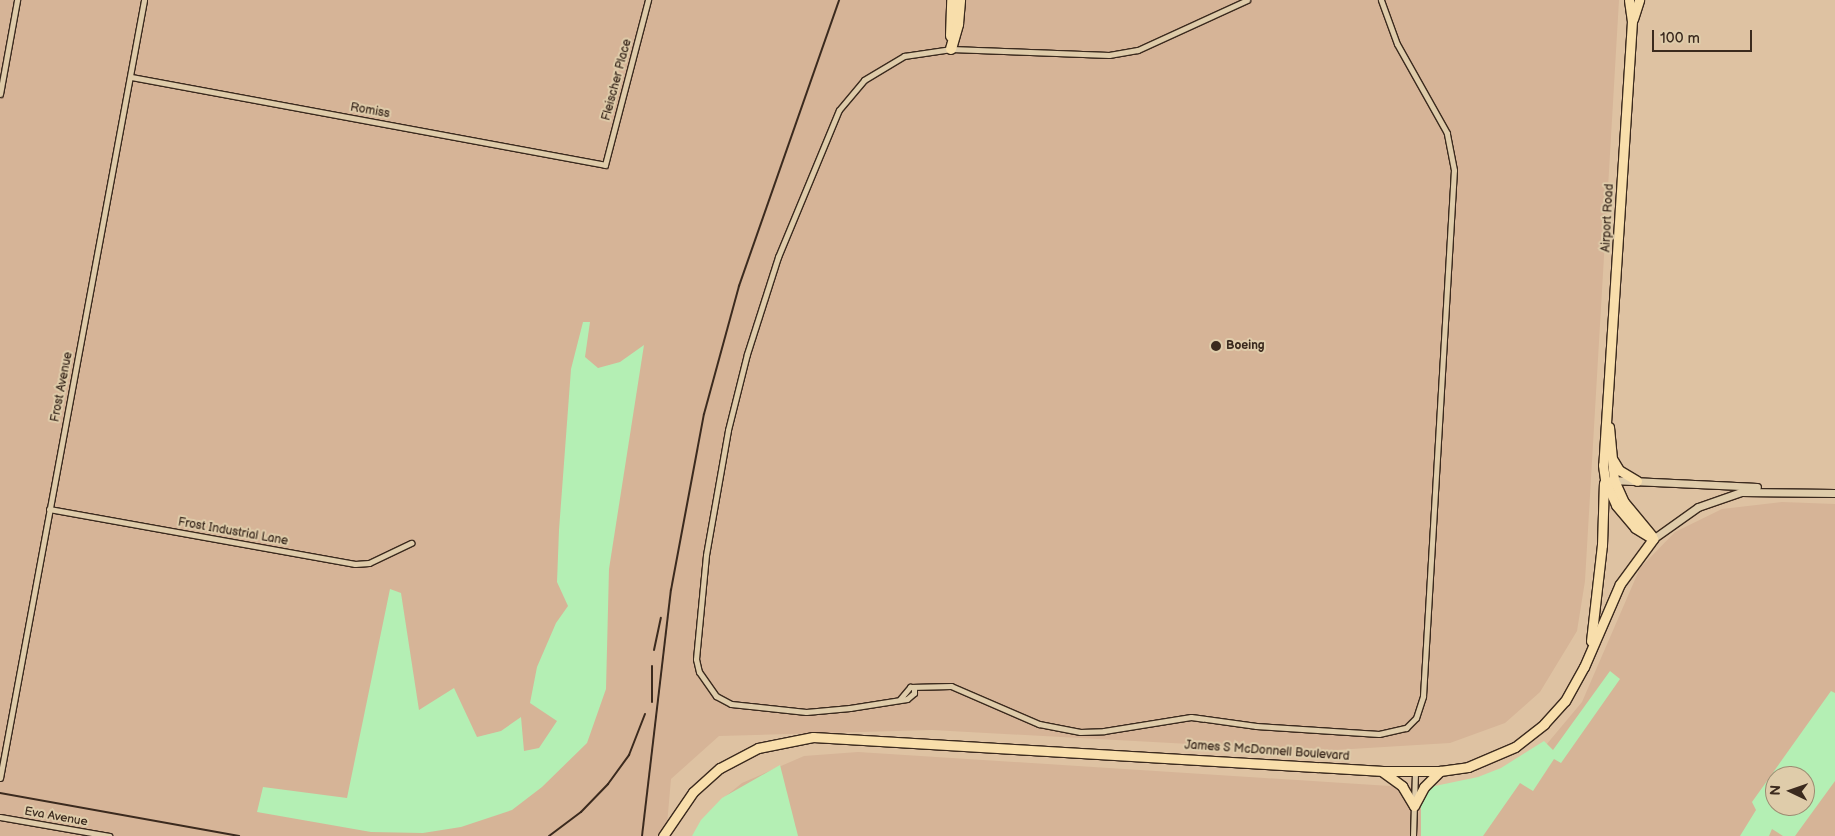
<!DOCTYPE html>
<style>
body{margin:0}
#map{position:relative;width:1835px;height:836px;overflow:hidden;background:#dec2a2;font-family:"Balsamiq Sans",sans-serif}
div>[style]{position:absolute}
.built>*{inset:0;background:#d6b497}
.green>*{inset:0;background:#b4efb4}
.roads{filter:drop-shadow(1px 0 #3b2a1e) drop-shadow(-1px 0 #3b2a1e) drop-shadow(0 1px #3b2a1e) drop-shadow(0 -1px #3b2a1e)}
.minor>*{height:5px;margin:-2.5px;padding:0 2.5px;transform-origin:2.5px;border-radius:2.5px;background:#dfccaa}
.tertiary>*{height:7px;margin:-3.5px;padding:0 3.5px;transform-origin:3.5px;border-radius:3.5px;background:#dfccaa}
.primary>*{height:9px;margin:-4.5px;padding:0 4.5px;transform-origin:4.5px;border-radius:4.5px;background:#f8deab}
.motorway>*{height:10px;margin:-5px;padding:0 5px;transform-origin:5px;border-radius:5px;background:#f8deab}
.rail>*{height:2px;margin:-1px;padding:0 1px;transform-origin:1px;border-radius:1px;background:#3b2a1e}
.dots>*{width:14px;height:14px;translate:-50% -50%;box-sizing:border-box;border:2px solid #dfccaa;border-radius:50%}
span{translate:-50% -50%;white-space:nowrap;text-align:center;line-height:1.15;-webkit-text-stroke:4px #dfccaa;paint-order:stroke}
.street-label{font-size:12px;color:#3b2a1e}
.poi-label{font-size:12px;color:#3b2a1e;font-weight:700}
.left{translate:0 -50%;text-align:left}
.north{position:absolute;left:1765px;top:766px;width:50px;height:50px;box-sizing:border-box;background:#dfccaa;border:1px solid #9d8b72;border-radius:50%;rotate:273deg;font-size:14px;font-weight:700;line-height:20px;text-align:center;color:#3b2a1e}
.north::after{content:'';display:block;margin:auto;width:18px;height:22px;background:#3b2a1e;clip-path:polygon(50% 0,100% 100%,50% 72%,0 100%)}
.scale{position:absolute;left:1652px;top:30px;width:100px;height:22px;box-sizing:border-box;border:2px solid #3b2a1e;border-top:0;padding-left:6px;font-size:15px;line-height:18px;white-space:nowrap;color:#3b2a1e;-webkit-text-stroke:4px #dfccaa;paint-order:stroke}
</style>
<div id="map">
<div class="built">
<i style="clip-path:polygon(0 0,1619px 0,1585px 581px,1577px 631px,1540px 692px,1505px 723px,1450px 743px,1318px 751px,932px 730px,719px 736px,671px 779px,666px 836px,0 836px)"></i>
<i style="clip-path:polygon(evenodd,1782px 502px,1835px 504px,1835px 836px,692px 836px,721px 800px,742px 783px,804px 756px,858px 752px,1436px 789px,1510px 770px,1546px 745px,1582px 702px,1640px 568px,1675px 532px,1722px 509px,1782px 502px,1775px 776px,1805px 776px,1805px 806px,1775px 806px,1775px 776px)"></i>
</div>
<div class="green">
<i style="clip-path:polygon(583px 322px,590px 322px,585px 357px,598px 368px,620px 362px,644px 345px,609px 569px,606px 689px,587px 743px,542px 787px,512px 810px,461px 827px,423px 833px,371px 832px,257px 812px,263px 787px,347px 798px,390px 589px,401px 593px,419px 710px,454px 688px,477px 737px,501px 731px,521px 717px,524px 751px,539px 748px,557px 721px,530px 703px,537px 667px,556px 623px,568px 606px,557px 582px,559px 530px,571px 369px)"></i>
<i style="clip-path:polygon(1610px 671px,1620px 679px,1561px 763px,1554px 759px,1533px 791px,1520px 783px,1483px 836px,1421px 836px,1421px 801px,1430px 787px,1478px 777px,1501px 768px,1544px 741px,1553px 750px)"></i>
<i style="clip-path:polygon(evenodd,1831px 691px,1835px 693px,1835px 781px,1795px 836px,1783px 836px,1772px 829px,1769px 836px,1740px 836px,1756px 810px,1752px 802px,1831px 691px,1775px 776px,1805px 776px,1805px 806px,1775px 806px,1775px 776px)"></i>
<i style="clip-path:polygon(780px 765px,798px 836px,692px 836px,701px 820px,722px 798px)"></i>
</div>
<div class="roads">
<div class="minor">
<i style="left:131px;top:77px;width:482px;rotate:10.5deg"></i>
<i style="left:605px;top:165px;width:171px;rotate:-75.4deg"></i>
<i style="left:0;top:94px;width:96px;rotate:-79.7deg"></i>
<i style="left:49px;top:509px;width:311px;rotate:10.2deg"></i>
<i style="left:355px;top:564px;width:14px;rotate:-4deg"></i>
<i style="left:369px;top:563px;width:47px;rotate:-25.5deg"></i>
<i style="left:914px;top:688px;width:5px;rotate:90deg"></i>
<i style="left:914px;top:693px;width:9px;rotate:139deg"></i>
<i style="left:907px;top:699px;width:58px;rotate:171deg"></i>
<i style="left:850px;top:708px;width:44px;rotate:174.8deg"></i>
<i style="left:806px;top:712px;width:56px;rotate:-173.9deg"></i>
<i style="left:750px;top:706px;width:19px;rotate:-174deg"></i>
<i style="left:731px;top:704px;width:17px;rotate:-152deg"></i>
<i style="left:716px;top:696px;width:29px;rotate:-125deg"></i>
<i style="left:699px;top:672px;width:13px;rotate:-103deg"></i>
<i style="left:696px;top:659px;width:104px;rotate:-84.5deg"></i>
<i style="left:706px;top:555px;width:127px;rotate:-80deg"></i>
<i style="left:728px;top:430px;width:78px;rotate:-76deg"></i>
<i style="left:747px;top:354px;width:102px;rotate:-72.3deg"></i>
<i style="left:778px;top:257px;width:159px;rotate:-67.5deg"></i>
<i style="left:839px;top:110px;width:39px;rotate:-50deg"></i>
<i style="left:864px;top:80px;width:47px;rotate:-31deg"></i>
<i style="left:904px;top:56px;width:48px;rotate:-8.5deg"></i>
<i style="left:951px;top:49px;width:158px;rotate:2.2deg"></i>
<i style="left:1109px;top:55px;width:29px;rotate:-10deg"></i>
<i style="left:1138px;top:50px;width:120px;rotate:-24.6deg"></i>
<i style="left:900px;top:699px;width:16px;rotate:-50deg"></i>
<i style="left:910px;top:687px;width:41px;rotate:-1.4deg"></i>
<i style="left:951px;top:686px;width:96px;rotate:23.4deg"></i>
<i style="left:1039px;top:724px;width:42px;rotate:11deg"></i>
<i style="left:1080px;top:732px;width:24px;rotate:-2deg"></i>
<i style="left:1104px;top:731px;width:88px;rotate:-9.1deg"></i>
<i style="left:1191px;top:717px;width:66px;rotate:7.9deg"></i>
<i style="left:1256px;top:726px;width:123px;rotate:3.7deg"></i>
<i style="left:1379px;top:734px;width:28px;rotate:-13deg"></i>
<i style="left:1406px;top:728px;width:14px;rotate:-45deg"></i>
<i style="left:1416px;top:718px;width:23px;rotate:-72deg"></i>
<i style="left:1423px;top:696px;width:527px;rotate:-86.63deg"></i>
<i style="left:1454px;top:170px;width:38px;rotate:-101deg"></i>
<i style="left:1447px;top:133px;width:102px;rotate:-119.3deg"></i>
<i style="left:1397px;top:44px;width:47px;rotate:-110deg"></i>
<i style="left:0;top:778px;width:791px;rotate:-79.51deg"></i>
<i style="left:0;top:817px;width:111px;rotate:9.9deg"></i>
<i style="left:1413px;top:836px;width:63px;rotate:-88.2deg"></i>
</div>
<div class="tertiary">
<i style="left:1611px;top:480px;width:146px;rotate:2.7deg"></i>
<i style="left:1653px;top:539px;width:55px;rotate:-35.4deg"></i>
<i style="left:1698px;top:507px;width:46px;rotate:-19.2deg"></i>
<i style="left:1741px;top:492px;width:94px;rotate:0.6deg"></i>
</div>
<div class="primary">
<i style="left:1629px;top:0;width:21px;rotate:82deg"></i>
<i style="left:1632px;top:21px;width:445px;rotate:93.7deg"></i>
<i style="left:1603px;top:465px;width:15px;rotate:82deg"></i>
<i style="left:1605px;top:480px;width:27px;rotate:66deg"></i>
<i style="left:1616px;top:505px;width:30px;rotate:50deg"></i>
<i style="left:1635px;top:528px;width:21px;rotate:31deg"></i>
<i style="left:1633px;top:19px;width:20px;rotate:-72deg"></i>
<i style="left:1609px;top:427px;width:53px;rotate:84.6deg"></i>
<i style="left:1614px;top:480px;width:24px;rotate:66deg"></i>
<i style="left:1624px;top:502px;width:44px;rotate:50.5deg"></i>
<i style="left:1613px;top:460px;width:12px;rotate:59deg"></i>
<i style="left:1619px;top:470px;width:21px;rotate:31deg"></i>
<i style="left:1591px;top:641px;width:97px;rotate:-83.5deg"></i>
<i style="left:1602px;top:545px;width:62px;rotate:-88.2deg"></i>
<i style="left:1383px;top:772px;width:24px;rotate:36deg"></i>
<i style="left:1402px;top:786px;width:23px;rotate:59deg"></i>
<i style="left:1414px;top:806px;width:21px;rotate:-62deg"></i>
<i style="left:1424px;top:787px;width:23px;rotate:-45deg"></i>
<i style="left:663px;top:836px;width:53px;rotate:-55.7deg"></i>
<i style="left:693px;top:792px;width:36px;rotate:-42deg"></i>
<i style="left:720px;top:768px;width:43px;rotate:-27.8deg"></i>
<i style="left:758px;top:748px;width:56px;rotate:-11.3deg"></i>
<i style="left:813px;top:737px;width:571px;rotate:3.41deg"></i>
<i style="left:1383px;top:771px;width:57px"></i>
<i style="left:1440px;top:771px;width:28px;rotate:-8deg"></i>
<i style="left:1468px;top:767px;width:51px;rotate:-23.1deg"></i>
<i style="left:1515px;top:747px;width:37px;rotate:-38deg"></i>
<i style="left:1544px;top:724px;width:31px;rotate:-48deg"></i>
<i style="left:1565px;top:701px;width:39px;rotate:-61deg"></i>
<i style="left:1584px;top:667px;width:90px;rotate:-66.6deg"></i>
<i style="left:1620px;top:584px;width:56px;rotate:-53.7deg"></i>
</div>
<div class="motorway">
<i style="left:951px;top:36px;width:36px;rotate:-88deg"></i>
<i style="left:951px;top:49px;width:26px;rotate:-74deg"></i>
<i style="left:958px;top:24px;width:24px;rotate:-85deg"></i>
</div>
</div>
<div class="rail">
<i style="left:654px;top:650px;width:33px;rotate:-78deg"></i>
<i style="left:652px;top:702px;width:36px;rotate:-90deg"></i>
<i style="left:0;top:793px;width:243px;rotate:10.2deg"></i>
<i style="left:549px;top:836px;width:40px;rotate:-37deg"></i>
<i style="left:581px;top:812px;width:39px;rotate:-46deg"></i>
<i style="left:608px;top:784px;width:36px;rotate:-54deg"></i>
<i style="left:629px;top:755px;width:44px;rotate:-68.7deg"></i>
<i style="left:642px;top:836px;width:248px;rotate:-83.3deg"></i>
<i style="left:671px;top:590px;width:179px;rotate:-79.4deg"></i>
<i style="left:704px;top:414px;width:133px;rotate:-74.7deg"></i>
<i style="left:739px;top:286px;width:303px;rotate:-70.7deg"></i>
</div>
<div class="dots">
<i style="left:1216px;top:346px;background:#3b2a1e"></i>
</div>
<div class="street-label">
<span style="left:617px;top:80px;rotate:-75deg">Fleischer Place</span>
<span style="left:370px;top:111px;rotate:10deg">Romiss</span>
<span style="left:1608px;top:218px;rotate:-87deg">Airport Road</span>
<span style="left:62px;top:387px;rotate:-79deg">Frost Avenue</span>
<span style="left:233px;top:532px;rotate:10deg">Frost Industrial Lane</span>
<span style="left:1267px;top:751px;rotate:4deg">James S McDonnell Boulevard</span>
<span style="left:56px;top:817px;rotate:10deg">Eva Avenue</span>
</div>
<div class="poi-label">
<span class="left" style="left:1226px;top:346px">Boeing</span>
</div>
<div class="north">N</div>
<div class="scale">100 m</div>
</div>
